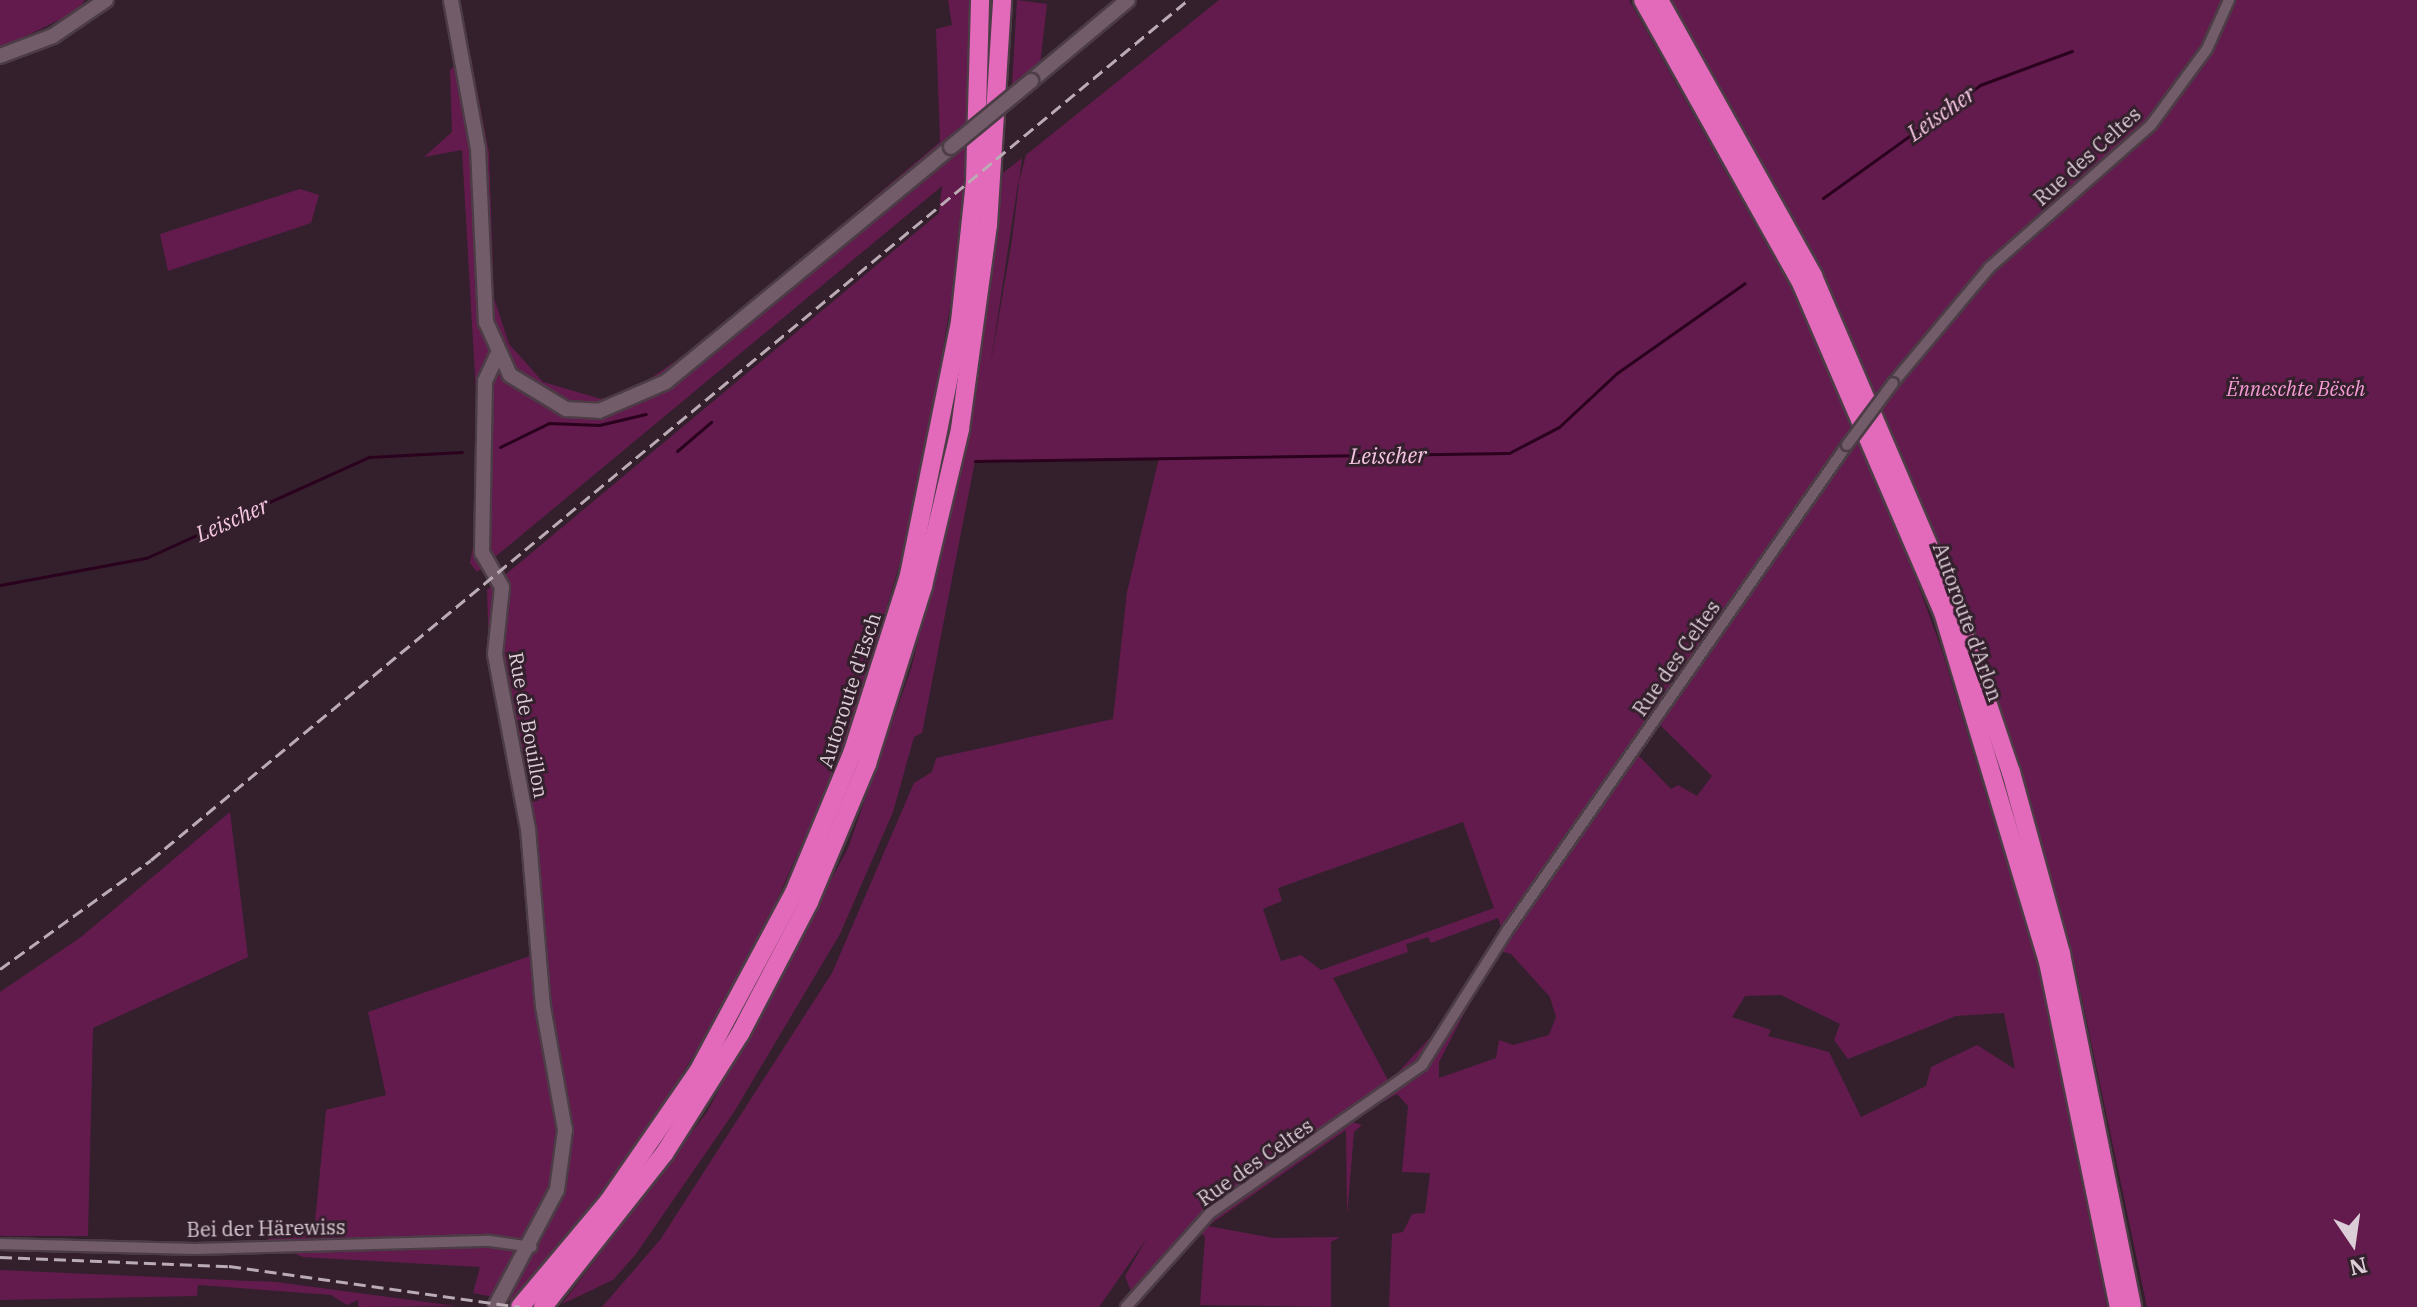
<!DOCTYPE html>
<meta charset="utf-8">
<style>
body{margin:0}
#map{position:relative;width:2417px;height:1307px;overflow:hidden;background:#33202c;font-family:"IBM Plex Serif",serif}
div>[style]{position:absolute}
.green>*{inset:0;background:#631b4e}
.stream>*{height:3px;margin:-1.5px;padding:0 1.5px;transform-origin:1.5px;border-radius:1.5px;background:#2a021e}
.roads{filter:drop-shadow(2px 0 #4c3c46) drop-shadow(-2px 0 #4c3c46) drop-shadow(0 2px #4c3c46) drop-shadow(0 -2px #4c3c46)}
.street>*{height:10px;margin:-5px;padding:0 5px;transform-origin:5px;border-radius:5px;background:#725c69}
.secondary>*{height:14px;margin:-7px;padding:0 7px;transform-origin:7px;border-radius:7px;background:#725c69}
.highway>*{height:18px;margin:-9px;padding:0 9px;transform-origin:9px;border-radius:9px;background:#e369ba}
.rail>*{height:3px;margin-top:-1.5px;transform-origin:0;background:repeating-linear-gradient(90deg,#baabb4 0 12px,transparent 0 18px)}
.bridges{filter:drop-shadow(2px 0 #4c3c46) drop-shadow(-2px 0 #4c3c46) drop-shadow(0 2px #4c3c46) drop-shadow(0 -2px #4c3c46)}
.street-bridge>*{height:10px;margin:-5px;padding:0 5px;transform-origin:5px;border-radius:5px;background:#725c69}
.secondary-bridge>*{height:14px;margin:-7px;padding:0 7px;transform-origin:7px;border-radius:7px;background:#725c69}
span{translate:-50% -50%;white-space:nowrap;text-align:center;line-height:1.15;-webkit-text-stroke:6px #33202c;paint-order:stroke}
.street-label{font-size:20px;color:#dbced6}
.park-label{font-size:20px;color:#f69cd5;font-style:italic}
.water-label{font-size:22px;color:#f6c7e3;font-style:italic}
.north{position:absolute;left:2313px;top:1203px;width:80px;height:80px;-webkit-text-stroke:6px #33202c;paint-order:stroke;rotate:167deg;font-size:22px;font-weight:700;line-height:32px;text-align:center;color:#dbced6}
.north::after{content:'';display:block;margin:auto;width:28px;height:36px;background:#dbced6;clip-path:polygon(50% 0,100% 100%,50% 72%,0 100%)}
</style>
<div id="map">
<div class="green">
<i style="clip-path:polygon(0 0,85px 0,77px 11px,0 49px)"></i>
<i style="clip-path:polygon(948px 0,970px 0,971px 97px,957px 266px,915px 512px,845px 747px,745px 972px,637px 1147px,514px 1301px,473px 1293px,480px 1267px,303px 1257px,268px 1243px,268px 1236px,314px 1232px,326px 1110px,386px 1095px,368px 1012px,533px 955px,528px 863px,489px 653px,487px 590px,939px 213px,942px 186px,477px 572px,470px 563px,482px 498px,462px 150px,424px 157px,452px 132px,450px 70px,470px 52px,489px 153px,494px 298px,509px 344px,543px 382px,601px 399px,634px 390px,697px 346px,940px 142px,936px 29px,952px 25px)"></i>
<i style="clip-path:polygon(1017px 0,1047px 4px,1040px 65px,1012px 85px)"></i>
<i style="clip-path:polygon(evenodd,1219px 0,1629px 0,1807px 317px,1887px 498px,1942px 651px,2037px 962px,2107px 1307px,1389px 1307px,1392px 1234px,1403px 1232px,1412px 1214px,1425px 1213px,1430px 1173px,1402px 1172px,1408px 1106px,1397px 1094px,1348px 1121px,1362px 1125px,1354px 1132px,1347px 1216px,1346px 1130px,1208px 1226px,1273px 1238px,1340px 1237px,1331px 1242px,1331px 1307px,1200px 1305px,1205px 1237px,1195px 1228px,1133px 1297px,1125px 1276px,1147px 1238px,1099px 1307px,602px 1307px,660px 1240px,832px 973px,914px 783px,932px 772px,936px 758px,1113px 719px,1127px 592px,1159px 458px,975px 461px,922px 733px,914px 737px,893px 812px,840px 934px,734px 1112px,636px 1254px,613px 1280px,562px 1304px,707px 1112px,848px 848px,911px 669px,962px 464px,1003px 173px,1022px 158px,1019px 182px,1026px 155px,1219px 0,1019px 183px,1012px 240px,990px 368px,1018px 183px,1019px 183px,1219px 0,1660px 725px,1712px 776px,1697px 796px,1678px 785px,1671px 789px,1638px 755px,1660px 725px,1219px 0,1463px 822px,1494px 908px,1321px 970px,1301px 955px,1281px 961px,1263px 909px,1282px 901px,1278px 888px,1463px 822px,1219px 0,1498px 918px,1501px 927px,1452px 1014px,1389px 1082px,1333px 978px,1408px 952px,1406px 944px,1428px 937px,1431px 943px,1498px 918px,1219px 0,1497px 950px,1511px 954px,1550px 997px,1556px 1017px,1549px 1035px,1513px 1045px,1499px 1040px,1496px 1058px,1439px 1078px,1439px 1062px,1497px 950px,1219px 0,1781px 995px,1840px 1024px,1834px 1040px,1848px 1059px,1956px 1016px,2004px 1013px,2015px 1069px,1977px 1045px,1931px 1067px,1926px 1086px,1861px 1117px,1829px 1052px,1768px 1036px,1771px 1030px,1732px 1017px,1745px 996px,1781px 995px)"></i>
<i style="clip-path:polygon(1672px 0,2417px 0,2417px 1307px,2147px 1307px,2074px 961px,1964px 600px,1823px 271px)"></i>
<i style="clip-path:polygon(300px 189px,319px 195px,311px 223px,168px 271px,160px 234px)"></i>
<i style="clip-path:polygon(230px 812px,248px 957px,93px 1028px,88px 1236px,0 1236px,0 992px,81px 937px)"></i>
<i style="clip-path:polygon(0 1270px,276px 1282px,456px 1306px,358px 1307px,358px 1300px,347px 1305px,331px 1295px,198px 1285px,197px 1296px,0 1300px)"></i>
</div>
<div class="stream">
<i style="left:1823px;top:198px;width:193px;rotate:-35.7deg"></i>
<i style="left:1980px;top:85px;width:98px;rotate:-20.3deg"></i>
<i style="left:500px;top:447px;width:55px;rotate:-26.1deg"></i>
<i style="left:549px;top:423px;width:50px;rotate:2.3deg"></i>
<i style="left:599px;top:425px;width:48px;rotate:-13.2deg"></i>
<i style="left:677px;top:451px;width:45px;rotate:-40.5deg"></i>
<i style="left:975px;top:461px;width:534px;rotate:-0.86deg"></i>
<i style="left:1509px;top:453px;width:56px;rotate:-27.5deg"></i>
<i style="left:1559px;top:427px;width:79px;rotate:-43deg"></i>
<i style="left:1617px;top:373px;width:156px;rotate:-35.1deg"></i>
<i style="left:0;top:585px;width:148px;rotate:-10.5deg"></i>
<i style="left:146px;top:558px;width:245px;rotate:-24.4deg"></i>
<i style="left:369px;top:457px;width:93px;rotate:-3.1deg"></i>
</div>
<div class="roads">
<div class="street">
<i style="left:1893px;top:383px;width:150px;rotate:-50.1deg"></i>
<i style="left:1989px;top:268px;width:216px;rotate:-41.4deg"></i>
<i style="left:2151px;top:125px;width:94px;rotate:-53.6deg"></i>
<i style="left:2207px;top:49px;width:54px;rotate:-65.8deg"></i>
<i style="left:0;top:1244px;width:195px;rotate:1.5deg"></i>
<i style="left:195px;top:1249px;width:295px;rotate:-1.6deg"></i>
<i style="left:490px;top:1241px;width:42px;rotate:8.1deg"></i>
<i style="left:1126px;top:1307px;width:126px;rotate:-48.2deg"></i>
<i style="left:1210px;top:1213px;width:259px;rotate:-34.9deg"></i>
<i style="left:1422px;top:1065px;width:159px;rotate:-57.6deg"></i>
<i style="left:1507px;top:931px;width:593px;rotate:-55.02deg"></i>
</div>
<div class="secondary">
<i style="left:451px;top:0;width:150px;rotate:79.7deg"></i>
<i style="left:478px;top:148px;width:174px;rotate:87.4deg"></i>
<i style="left:486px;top:322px;width:58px;rotate:65.6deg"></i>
<i style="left:510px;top:375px;width:66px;rotate:31.3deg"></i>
<i style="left:566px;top:409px;width:33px;rotate:3deg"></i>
<i style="left:599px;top:411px;width:73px;rotate:-23.4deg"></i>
<i style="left:666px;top:382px;width:369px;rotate:-39.5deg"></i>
<i style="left:0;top:56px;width:57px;rotate:-20.7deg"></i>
<i style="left:53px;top:36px;width:64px;rotate:-34.2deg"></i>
<i style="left:1031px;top:81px;width:126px;rotate:-39.9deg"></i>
<i style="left:495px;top:1307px;width:132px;rotate:-62.1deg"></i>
<i style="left:557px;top:1190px;width:61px;rotate:-82.4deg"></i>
<i style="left:565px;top:1130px;width:125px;rotate:-100.1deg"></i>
<i style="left:543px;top:1007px;width:179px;rotate:-94.8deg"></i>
<i style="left:528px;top:829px;width:178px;rotate:-100.7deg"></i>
<i style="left:495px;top:654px;width:67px;rotate:-84deg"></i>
<i style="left:502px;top:587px;width:39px;rotate:-120deg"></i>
<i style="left:482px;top:553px;width:172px;rotate:-89deg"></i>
<i style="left:485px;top:381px;width:29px;rotate:-65deg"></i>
</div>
<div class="highway">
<i style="left:1643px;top:0;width:326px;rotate:60.8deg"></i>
<i style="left:1802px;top:285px;width:356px;rotate:66.7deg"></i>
<i style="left:1943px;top:612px;width:365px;rotate:73.3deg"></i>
<i style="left:2048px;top:962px;width:352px;rotate:78.4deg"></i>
<i style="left:1659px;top:0;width:316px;rotate:60.8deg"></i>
<i style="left:1813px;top:276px;width:360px;rotate:66.8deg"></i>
<i style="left:1955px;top:607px;width:174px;rotate:71.3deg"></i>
<i style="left:2011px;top:772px;width:189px;rotate:74.6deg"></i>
<i style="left:2061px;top:954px;width:360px;rotate:78.6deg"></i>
<i style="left:520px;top:1307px;width:137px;rotate:-50deg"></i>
<i style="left:608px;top:1202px;width:160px;rotate:-55.4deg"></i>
<i style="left:699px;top:1070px;width:201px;rotate:-61.8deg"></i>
<i style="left:794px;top:893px;width:154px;rotate:-67.4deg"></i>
<i style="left:853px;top:751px;width:185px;rotate:-72.3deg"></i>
<i style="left:909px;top:575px;width:258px;rotate:-78.6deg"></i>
<i style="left:960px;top:322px;width:141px;rotate:-83.9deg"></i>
<i style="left:975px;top:182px;width:182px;rotate:-88.4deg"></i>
<i style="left:543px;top:1307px;width:195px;rotate:-51.7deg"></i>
<i style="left:664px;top:1154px;width:142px;rotate:-57.7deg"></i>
<i style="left:740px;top:1034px;width:149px;rotate:-62.4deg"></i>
<i style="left:809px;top:902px;width:150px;rotate:-67.2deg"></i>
<i style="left:867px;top:764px;width:187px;rotate:-72.5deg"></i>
<i style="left:923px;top:586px;width:161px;rotate:-76.7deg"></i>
<i style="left:960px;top:429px;width:206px;rotate:-82.2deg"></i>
<i style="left:988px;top:225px;width:225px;rotate:-86.4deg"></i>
</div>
</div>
<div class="rail">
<i style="left:0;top:969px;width:186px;rotate:-35.8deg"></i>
<i style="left:151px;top:860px;width:1347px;rotate:-39.67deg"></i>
<i style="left:0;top:1257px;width:229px;rotate:2.3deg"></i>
<i style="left:229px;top:1266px;width:294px;rotate:8deg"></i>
</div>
<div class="bridges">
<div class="street-bridge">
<i style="left:1847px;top:445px;width:77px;rotate:-53.4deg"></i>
</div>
<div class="secondary-bridge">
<i style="left:951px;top:147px;width:104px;rotate:-39.5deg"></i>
</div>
</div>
<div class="street-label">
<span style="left:2087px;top:156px;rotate:-42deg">Rue des Celtes</span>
<span style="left:1968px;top:622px;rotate:70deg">Autoroute d'Arlon</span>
<span style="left:1676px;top:658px;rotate:-55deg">Rue des Celtes</span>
<span style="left:849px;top:690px;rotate:-72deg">Autoroute d'Esch</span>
<span style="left:529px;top:725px;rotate:80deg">Rue de Bouillon</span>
<span style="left:1255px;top:1162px;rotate:-35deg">Rue des Celtes</span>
<span style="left:266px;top:1228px;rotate:-1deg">Bei der Härewiss</span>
</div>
<div class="park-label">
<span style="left:2296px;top:388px">Ënneschte Bësch</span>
</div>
<div class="water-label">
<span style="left:1941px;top:113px;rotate:-35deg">Leischer</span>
<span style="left:1388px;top:455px;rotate:-1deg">Leischer</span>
<span style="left:232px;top:519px;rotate:-24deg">Leischer</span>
</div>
<div class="north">N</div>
</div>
